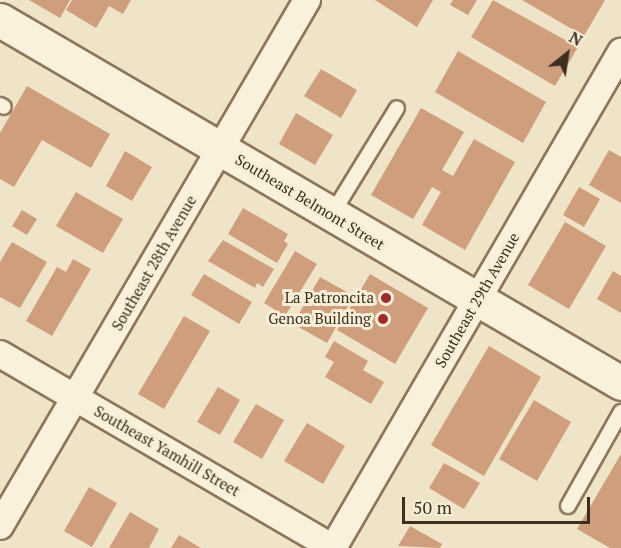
<!DOCTYPE html>
<style>
body{margin:0}
#map{position:relative;width:621px;height:548px;overflow:hidden;background:#f0e4c8;font-family:"PT Serif",serif}
div>[style]{position:absolute}
.building>*{inset:0;background:#cf9f7d}
.roads{filter:drop-shadow(2px 0 #8d765c) drop-shadow(-2px 0 #8d765c) drop-shadow(0 2px #8d765c) drop-shadow(0 -2px #8d765c)}
.service>*{height:14px;margin:-7px;padding:0 7px;transform-origin:7px;border-radius:7px;background:#faf1dc}
.minor>*{height:26px;margin:-13px;padding:0 13px;transform-origin:13px;border-radius:13px;background:#faf1dc}
.secondary>*{height:33px;margin:-16.5px;padding:0 16.5px;transform-origin:16.5px;border-radius:16.5px;background:#faf1dc}
.dots>*{width:16px;height:16px;translate:-50% -50%;box-sizing:border-box;border:3px solid #f7eed8;border-radius:50%}
span{translate:-50% -50%;white-space:nowrap;text-align:center;line-height:1.15;-webkit-text-stroke:6px #f7eed8;paint-order:stroke}
.street-label{font-size:15px;color:#3d2e20}
.poi-label{font-size:15px;color:#3d2e20}
.right{translate:-100% -50%;text-align:right}
.north{position:absolute;left:537px;top:24px;width:60px;height:60px;-webkit-text-stroke:4px #f7eed8;paint-order:stroke;rotate:30deg;font-size:16px;font-weight:700;line-height:24px;text-align:center;color:#3d2e20}
.north::after{content:'';display:block;margin:auto;width:21px;height:27px;background:#3d2e20;clip-path:polygon(50% 0,100% 100%,50% 72%,0 100%)}
.scale{position:absolute;left:402px;top:497px;width:188px;height:27px;box-sizing:border-box;border:3px solid #3d2e20;border-top:0;padding-left:8px;font-size:18px;line-height:21px;white-space:nowrap;color:#3d2e20;-webkit-text-stroke:4px #f7eed8;paint-order:stroke}
</style>
<div id="map">
<div class="building">
<i style="clip-path:polygon(29px 0,70px 0,60px 18px)"></i>
<i style="clip-path:polygon(72px 0,131px 0,123px 14px,109px 6px,96px 28px,66px 10px)"></i>
<i style="clip-path:polygon(375px 0,433px 0,417px 27px)"></i>
<i style="clip-path:polygon(453px 0,477px 0,468px 15px,450px 5px)"></i>
<i style="clip-path:polygon(493px 0,578px 47px,555px 86px,471px 37px)"></i>
<i style="clip-path:polygon(522px 0,605px 0,584px 36px)"></i>
<i style="clip-path:polygon(458px 51px,546px 102px,523px 143px,435px 92px)"></i>
<i style="clip-path:polygon(321px 69px,357px 90px,341px 118px,304px 96px)"></i>
<i style="clip-path:polygon(27px 86px,110px 134px,91px 168px,42px 140px,14px 187px,0 179px,0 133px)"></i>
<i style="clip-path:polygon(421px 108px,464px 132px,442px 170px,453px 176px,474px 139px,515px 162px,465px 250px,422px 225px,441px 192px,432px 187px,413px 219px,371px 195px)"></i>
<i style="clip-path:polygon(296px 113px,333px 135px,315px 165px,279px 144px)"></i>
<i style="clip-path:polygon(609px 150px,621px 157px,621px 203px,589px 185px)"></i>
<i style="clip-path:polygon(125px 151px,152px 167px,132px 201px,106px 186px)"></i>
<i style="clip-path:polygon(579px 187px,600px 199px,584px 227px,563px 215px)"></i>
<i style="clip-path:polygon(76px 192px,123px 219px,103px 253px,56px 226px)"></i>
<i style="clip-path:polygon(243px 208px,288px 234px,284px 241px,288px 244px,277px 263px,228px 234px)"></i>
<i style="clip-path:polygon(22px 210px,37px 219px,27px 235px,12px 226px)"></i>
<i style="clip-path:polygon(565px 222px,606px 246px,569px 309px,528px 285px)"></i>
<i style="clip-path:polygon(223px 240px,274px 269px,263px 287px,257px 283px,255px 288px,208px 261px)"></i>
<i style="clip-path:polygon(12px 242px,47px 262px,20px 308px,0 297px,0 262px)"></i>
<i style="clip-path:polygon(295px 251px,317px 264px,285px 316px,264px 303px)"></i>
<i style="clip-path:polygon(73px 259px,91px 269px,52px 336px,26px 321px,57px 267px,66px 272px)"></i>
<i style="clip-path:polygon(613px 271px,621px 276px,621px 313px,597px 299px)"></i>
<i style="clip-path:polygon(204px 274px,252px 302px,239px 324px,191px 295px)"></i>
<i style="clip-path:polygon(370px 274px,428px 308px,395px 364px,337px 330px)"></i>
<i style="clip-path:polygon(320px 277px,354px 296px,327px 343px,293px 324px)"></i>
<i style="clip-path:polygon(184px 316px,210px 331px,164px 409px,138px 394px)"></i>
<i style="clip-path:polygon(334px 341px,368px 361px,363px 370px,384px 382px,371px 404px,325px 377px,334px 362px,325px 357px)"></i>
<i style="clip-path:polygon(489px 346px,541px 377px,484px 476px,431px 445px)"></i>
<i style="clip-path:polygon(218px 387px,240px 400px,220px 435px,197px 422px)"></i>
<i style="clip-path:polygon(534px 400px,571px 422px,537px 481px,499px 459px)"></i>
<i style="clip-path:polygon(256px 404px,284px 420px,262px 459px,233px 442px)"></i>
<i style="clip-path:polygon(307px 423px,345px 446px,323px 484px,284px 461px)"></i>
<i style="clip-path:polygon(621px 454px,621px 548px,610px 548px,577px 529px)"></i>
<i style="clip-path:polygon(444px 463px,480px 483px,464px 509px,429px 488px)"></i>
<i style="clip-path:polygon(89px 487px,117px 503px,92px 547px,64px 531px)"></i>
<i style="clip-path:polygon(130px 512px,159px 529px,149px 548px,109px 548px)"></i>
<i style="clip-path:polygon(410px 526px,442px 544px,440px 548px,398px 546px)"></i>
<i style="clip-path:polygon(179px 535px,201px 548px,171px 548px)"></i>
</div>
<div class="roads">
<div class="service">
<i style="left:0;top:105px;width:4px;rotate:27deg"></i>
<i style="left:332px;top:214px;width:124px;rotate:-58.5deg"></i>
<i style="left:568px;top:506px;width:108px;rotate:-60.6deg"></i>
</div>
<div class="minor">
<i style="left:0;top:354px;width:385px;rotate:30.2deg"></i>
<i style="left:0;top:526px;width:609px;rotate:-59.73deg"></i>
<i style="left:333px;top:548px;width:574px;rotate:-59.86deg"></i>
</div>
<div class="secondary">
<i style="left:0;top:20px;width:719px;rotate:30.31deg"></i>
</div>
</div>
<div class="dots">
<i style="left:386px;top:298px;background:#9e2a2b"></i>
<i style="left:383px;top:319px;background:#9e2a2b"></i>
</div>
<div class="street-label">
<span style="left:310px;top:202px;rotate:31deg">Southeast Belmont Street</span>
<span style="left:154px;top:263px;rotate:-60deg">Southeast 28th Avenue</span>
<span style="left:477px;top:300px;rotate:-60deg">Southeast 29th Avenue</span>
<span style="left:167px;top:451px;rotate:30deg">Southeast Yamhill Street</span>
</div>
<div class="poi-label">
<span class="right" style="left:374px;top:298px">La Patroncita</span>
<span class="right" style="left:371px;top:319px">Genoa Building</span>
</div>
<div class="north">N</div>
<div class="scale">50 m</div>
</div>
